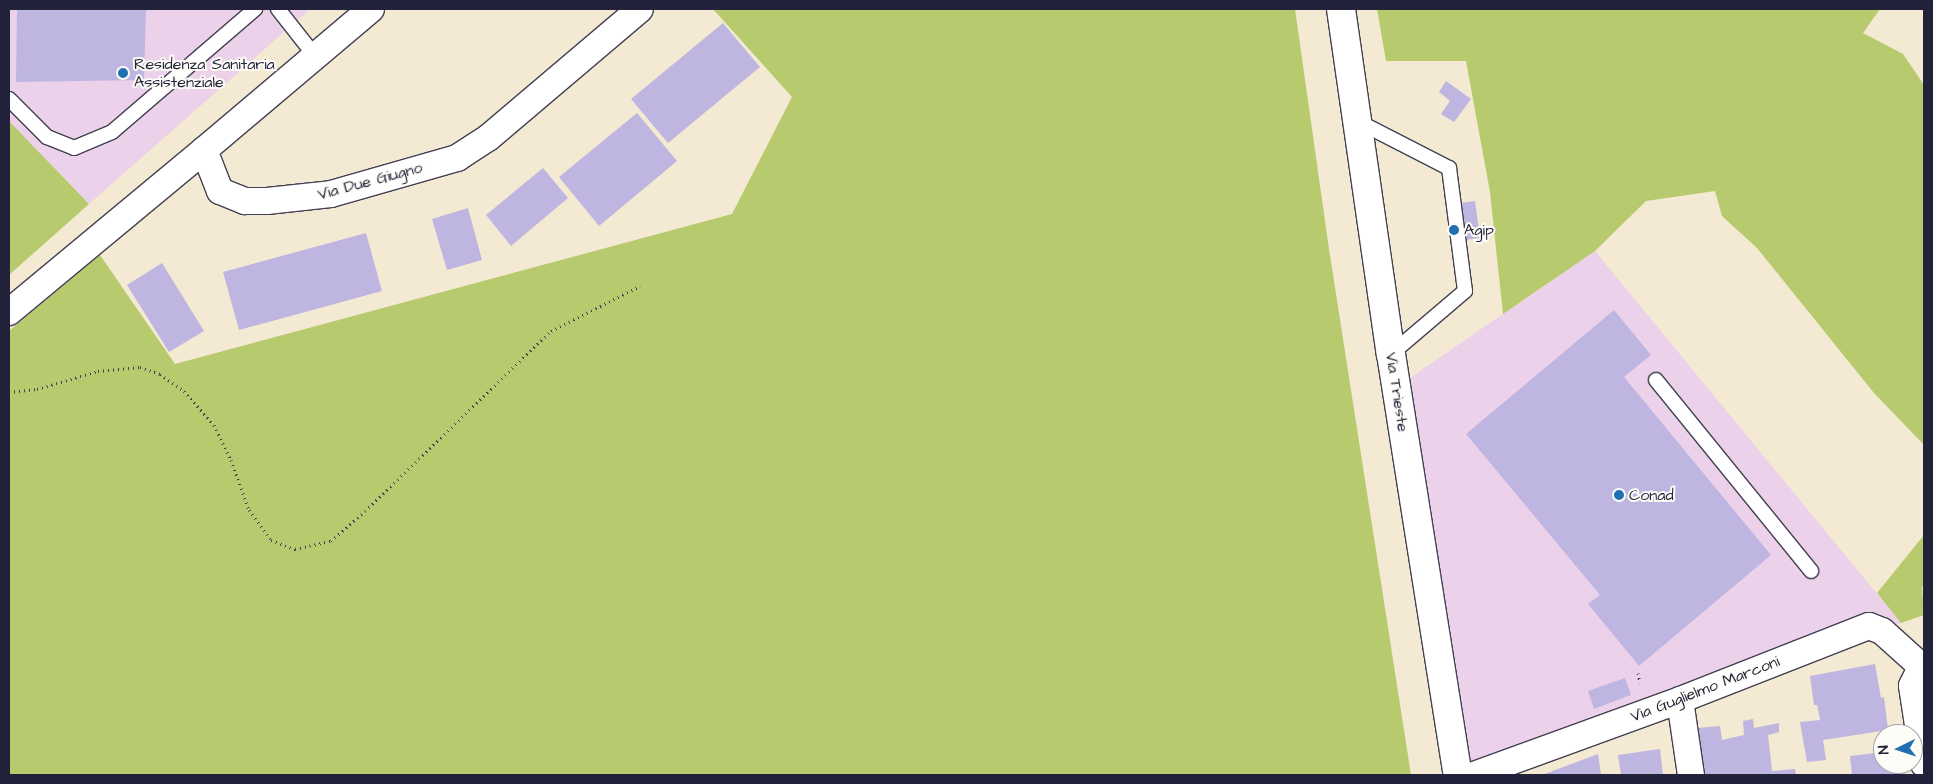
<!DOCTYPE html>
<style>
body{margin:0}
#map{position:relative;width:1933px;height:784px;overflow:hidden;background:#f4e9d2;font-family:"Architects Daughter",sans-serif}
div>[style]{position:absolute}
.built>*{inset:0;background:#ecd1ea}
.green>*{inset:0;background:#b7ca6d}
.building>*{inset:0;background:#beb6e1}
.path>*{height:3px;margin-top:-1.5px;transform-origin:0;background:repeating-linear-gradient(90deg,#424052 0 1px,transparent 0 5px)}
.roads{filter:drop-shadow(1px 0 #424052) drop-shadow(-1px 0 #424052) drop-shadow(0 1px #424052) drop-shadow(0 -1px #424052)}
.lane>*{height:14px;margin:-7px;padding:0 7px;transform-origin:7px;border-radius:7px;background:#fff}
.street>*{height:26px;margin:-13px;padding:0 13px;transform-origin:13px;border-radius:13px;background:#fff}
.secondary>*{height:28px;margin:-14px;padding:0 14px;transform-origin:14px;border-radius:14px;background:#fff}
.dots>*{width:14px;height:14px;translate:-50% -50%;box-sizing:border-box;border:2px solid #fdfcf7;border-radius:50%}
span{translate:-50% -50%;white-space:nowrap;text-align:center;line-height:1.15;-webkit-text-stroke:4px #fdfcf7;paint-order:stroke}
.poi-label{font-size:16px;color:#22223b}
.left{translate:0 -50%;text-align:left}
.street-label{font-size:16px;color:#22223b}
.frame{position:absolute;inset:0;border:10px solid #22223b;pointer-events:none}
.north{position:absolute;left:1873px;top:724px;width:50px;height:50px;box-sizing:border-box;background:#fdfcf7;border:1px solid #a5a5ac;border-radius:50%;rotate:266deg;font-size:14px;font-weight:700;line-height:20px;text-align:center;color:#22223b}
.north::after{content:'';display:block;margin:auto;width:18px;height:22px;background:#1f6fb2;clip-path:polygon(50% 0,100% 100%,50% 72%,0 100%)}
</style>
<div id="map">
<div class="built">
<i style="clip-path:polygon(9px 9px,310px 9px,89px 204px,9px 121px)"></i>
<i style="clip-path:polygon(1595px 251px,1901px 623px,1475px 775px,1458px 775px,1404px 382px)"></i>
</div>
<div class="green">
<i style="clip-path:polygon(713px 9px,1295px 9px,1329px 249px,1411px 775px,9px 775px,9px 331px,100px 255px,175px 364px,732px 214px,792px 97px)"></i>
<i style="clip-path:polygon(1377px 9px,1880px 9px,1863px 33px,1903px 54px,1924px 85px,1924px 445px,1874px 393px,1757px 248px,1722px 216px,1715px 191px,1646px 201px,1595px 251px,1503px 314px,1490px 192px,1466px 61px,1386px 61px)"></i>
<i style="clip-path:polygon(9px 121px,89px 204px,9px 275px)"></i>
<i style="clip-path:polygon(1924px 535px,1924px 583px,1922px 587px,1924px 615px,1901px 623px,1877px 593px)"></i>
</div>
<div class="building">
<i style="clip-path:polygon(17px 9px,146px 9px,144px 80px,16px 82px)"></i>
<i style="clip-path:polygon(723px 23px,760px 67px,668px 143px,631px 99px)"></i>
<i style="clip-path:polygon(1446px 81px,1471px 99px,1454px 122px,1441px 114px,1450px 101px,1439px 92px)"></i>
<i style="clip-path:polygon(637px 113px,677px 161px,599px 226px,559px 177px)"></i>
<i style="clip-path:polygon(543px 168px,568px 198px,511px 246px,486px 215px)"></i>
<i style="clip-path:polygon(1475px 201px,1480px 238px,1451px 242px,1446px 205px)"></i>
<i style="clip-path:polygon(468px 208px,482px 260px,447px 270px,432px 219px)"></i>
<i style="clip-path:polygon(366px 233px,382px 291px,239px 330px,223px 272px)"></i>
<i style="clip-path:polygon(162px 263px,204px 331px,169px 352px,127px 285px)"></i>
<i style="clip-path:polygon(1614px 310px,1651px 355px,1624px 377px,1771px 555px,1639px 666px,1588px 604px,1600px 595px,1466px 434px)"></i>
<i style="clip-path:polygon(1875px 664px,1881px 698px,1884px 697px,1888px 730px,1823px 740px,1826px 760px,1807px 762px,1800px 722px,1820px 720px,1817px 705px,1814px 705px,1810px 676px)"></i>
<i style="clip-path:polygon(1625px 678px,1631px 695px,1594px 709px,1588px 691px)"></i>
<i style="clip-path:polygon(1753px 719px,1754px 728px,1779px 723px,1779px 732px,1768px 735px,1772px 771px,1795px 769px,1796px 775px,1704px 775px,1698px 728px,1720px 726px,1722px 740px,1744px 735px,1743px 721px)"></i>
<i style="clip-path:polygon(1660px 749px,1663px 775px,1621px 775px,1618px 755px)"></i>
<i style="clip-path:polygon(1883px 752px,1883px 764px,1903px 764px,1905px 775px,1852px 775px,1850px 756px)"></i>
<i style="clip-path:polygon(1598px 754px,1601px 775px,1542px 775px)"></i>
</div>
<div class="path">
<i style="left:9px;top:392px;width:28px;rotate:-6deg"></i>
<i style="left:37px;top:389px;width:64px;rotate:-16.4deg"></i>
<i style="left:98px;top:371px;width:42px;rotate:-5.4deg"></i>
<i style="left:140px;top:367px;width:21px;rotate:19deg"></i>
<i style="left:160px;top:374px;width:29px;rotate:35deg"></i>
<i style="left:184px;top:391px;width:45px;rotate:48.6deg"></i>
<i style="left:214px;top:425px;width:39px;rotate:64deg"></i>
<i style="left:231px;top:460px;width:53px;rotate:70.2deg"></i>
<i style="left:249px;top:510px;width:37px;rotate:54deg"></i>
<i style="left:271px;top:540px;width:26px;rotate:21deg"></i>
<i style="left:295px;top:549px;width:37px;rotate:-13deg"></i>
<i style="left:331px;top:541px;width:45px;rotate:-41.4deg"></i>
<i style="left:365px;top:511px;width:259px;rotate:-44.1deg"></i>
<i style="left:551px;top:331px;width:100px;rotate:-26.8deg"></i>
<i style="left:1638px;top:673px;width:10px;rotate:79deg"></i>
</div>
<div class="roads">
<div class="lane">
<i style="left:278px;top:9px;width:60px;rotate:51.8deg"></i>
<i style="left:9px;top:99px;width:54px;rotate:45deg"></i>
<i style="left:47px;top:137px;width:29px;rotate:22deg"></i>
<i style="left:74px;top:148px;width:41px;rotate:-22.8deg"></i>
<i style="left:112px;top:132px;width:189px;rotate:-40.7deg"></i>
<i style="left:1359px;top:122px;width:101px;rotate:27.1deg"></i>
<i style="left:1449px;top:168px;width:124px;rotate:82.6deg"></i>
<i style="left:1465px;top:291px;width:97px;rotate:139.6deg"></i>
<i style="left:1656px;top:380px;width:246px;rotate:50.9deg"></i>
</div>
<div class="street">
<i style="left:371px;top:9px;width:219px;rotate:139.8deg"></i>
<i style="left:204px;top:150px;width:44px;rotate:68.7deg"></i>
<i style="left:220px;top:191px;width:27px;rotate:22deg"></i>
<i style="left:245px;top:201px;width:22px"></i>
<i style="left:267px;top:201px;width:64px;rotate:-6.2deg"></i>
<i style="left:331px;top:194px;width:131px;rotate:-15.9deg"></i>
<i style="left:457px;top:158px;width:37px;rotate:-33deg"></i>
<i style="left:488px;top:138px;width:199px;rotate:-40.3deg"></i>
<i style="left:9px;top:312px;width:254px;rotate:-39.7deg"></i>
<i style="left:1922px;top:666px;width:22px;rotate:117deg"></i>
<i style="left:1912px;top:686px;width:79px;rotate:81.3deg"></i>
<i style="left:1680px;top:700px;width:76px;rotate:81.7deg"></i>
<i style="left:1474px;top:775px;width:219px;rotate:-20deg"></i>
<i style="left:1680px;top:700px;width:203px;rotate:-21.4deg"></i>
<i style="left:1869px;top:626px;width:14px;rotate:21deg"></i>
<i style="left:1882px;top:631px;width:57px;rotate:42.1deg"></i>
</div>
<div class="secondary">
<i style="left:1341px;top:9px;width:349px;rotate:81.8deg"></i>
<i style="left:1391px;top:354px;width:426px;rotate:81deg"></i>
</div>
</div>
<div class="dots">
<i style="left:123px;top:73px;background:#1f6fb2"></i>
<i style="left:1454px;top:230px;background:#1f6fb2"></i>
<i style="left:1619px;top:495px;background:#1f6fb2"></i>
</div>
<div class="poi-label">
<span class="left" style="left:134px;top:73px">Residenza Sanitaria<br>Assistenziale</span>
<span class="left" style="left:1464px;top:230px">Agip</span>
<span class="left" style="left:1629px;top:495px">Conad</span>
</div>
<div class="street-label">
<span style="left:370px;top:181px;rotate:-15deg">Via Due Giugno</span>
<span style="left:1397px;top:392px;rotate:81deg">Via Trieste</span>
<span style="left:1705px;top:689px;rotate:-21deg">Via Guglielmo Marconi</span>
</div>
<div class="frame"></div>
<div class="north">N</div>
</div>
